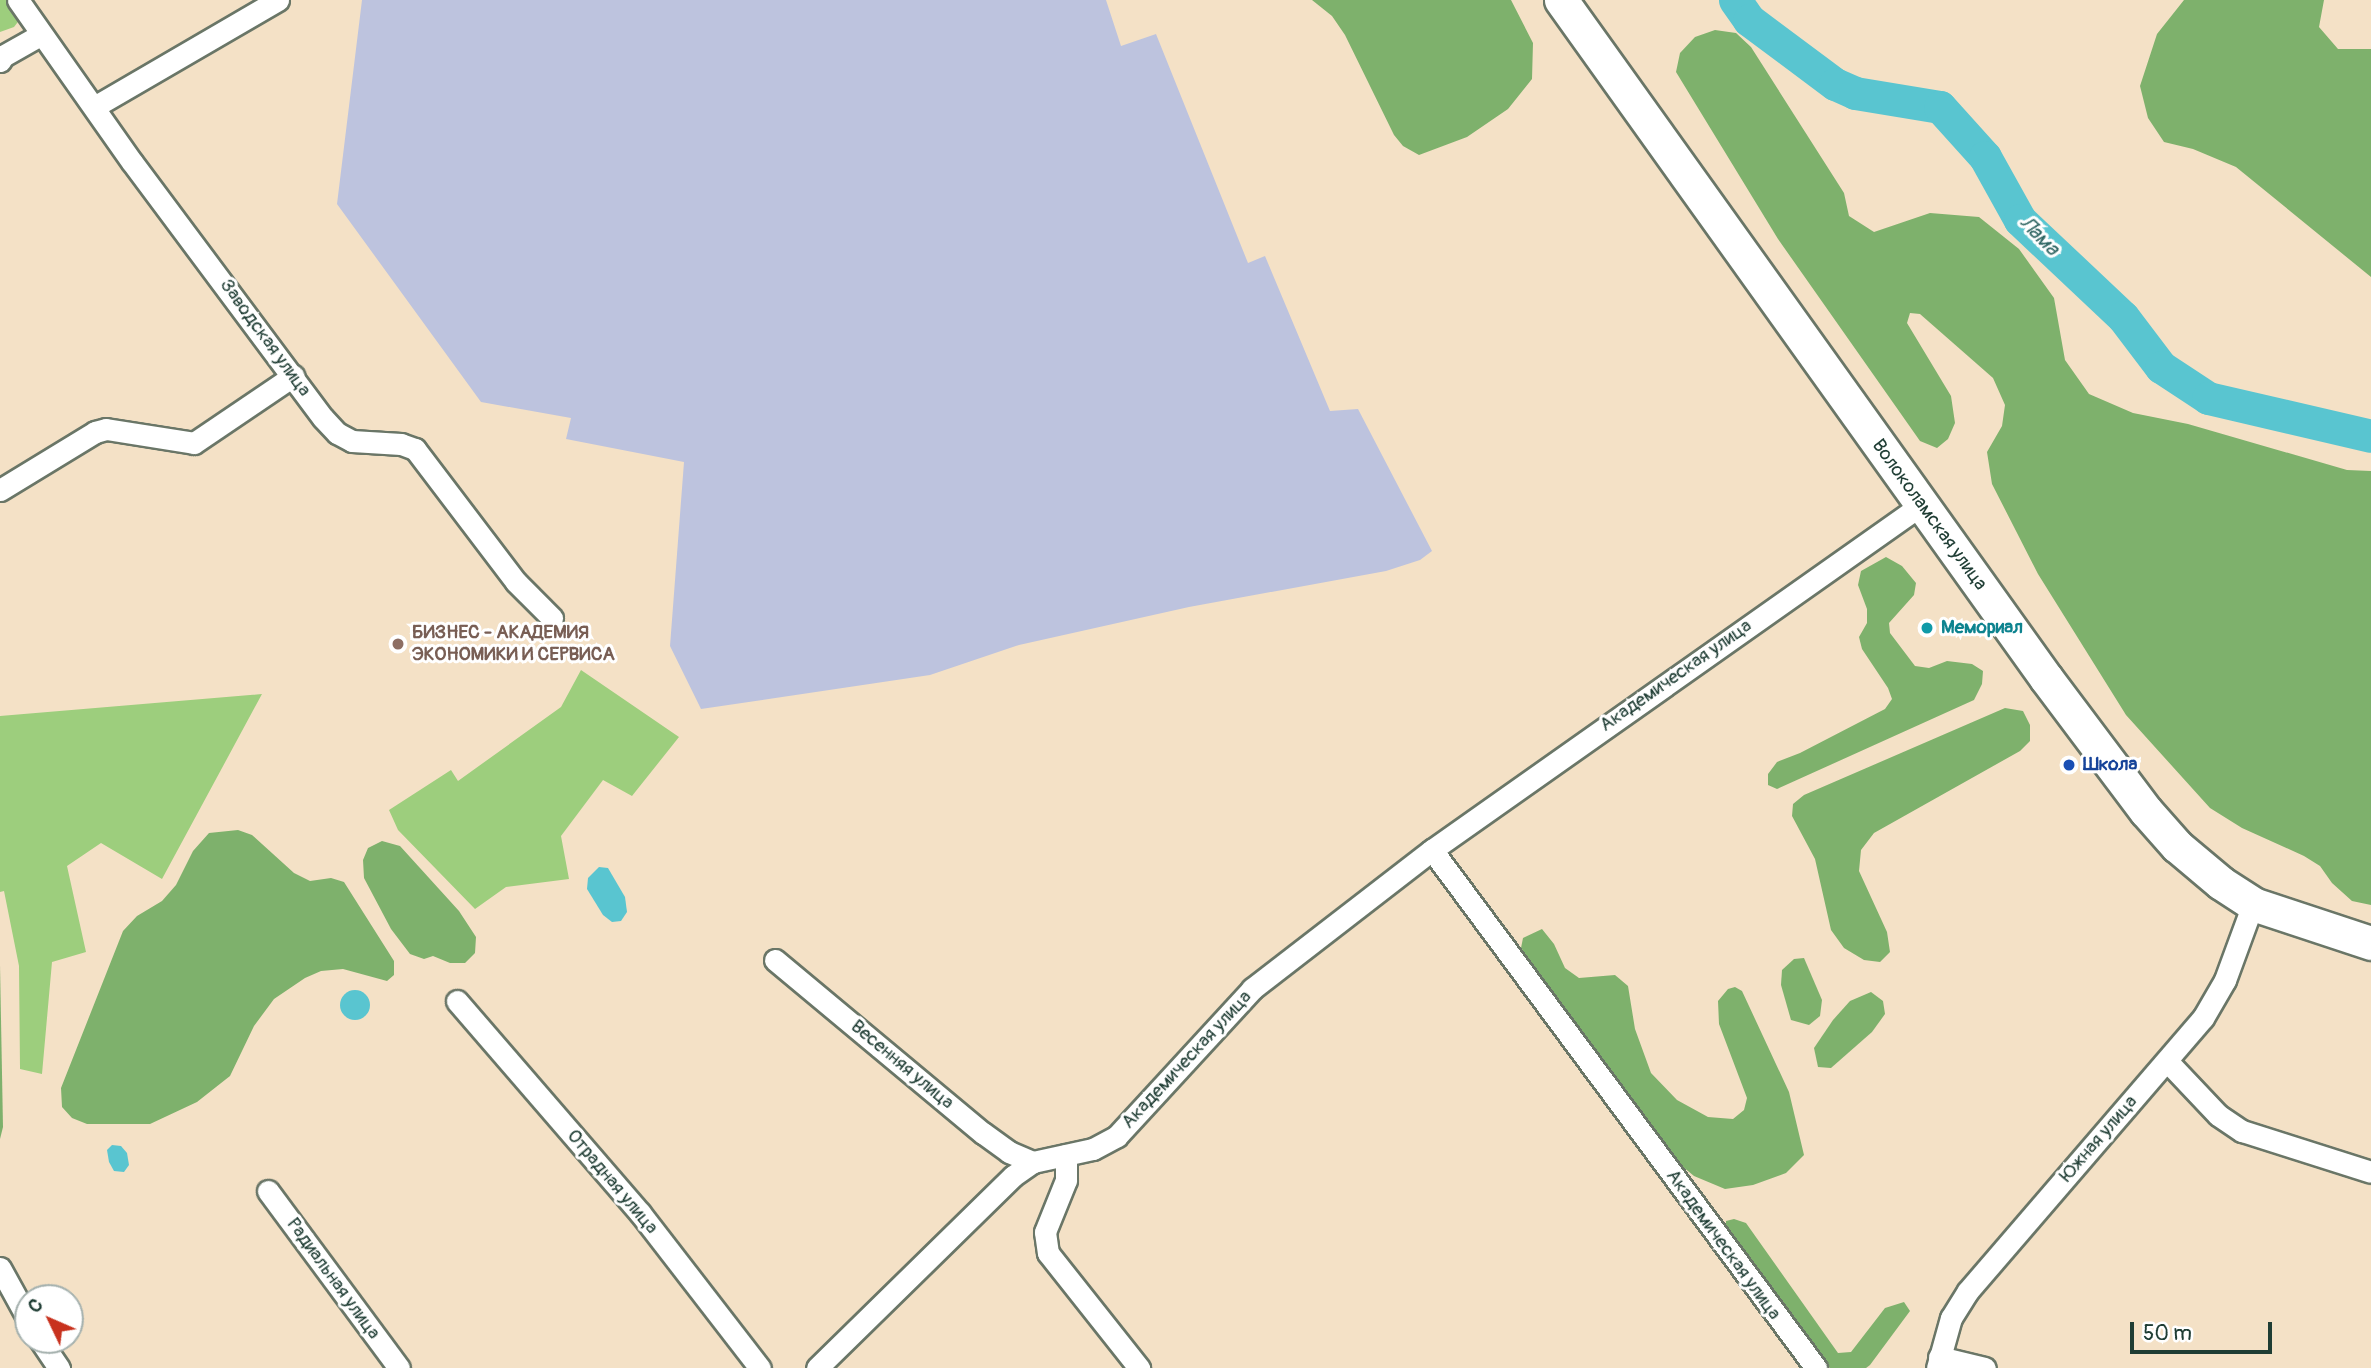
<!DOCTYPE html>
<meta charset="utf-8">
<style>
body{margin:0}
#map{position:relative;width:2371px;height:1368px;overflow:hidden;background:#f4e1c6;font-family:Pangolin,sans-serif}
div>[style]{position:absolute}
.industrial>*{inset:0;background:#bdc3de}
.green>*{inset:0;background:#9dce7d}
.forest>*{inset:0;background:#7eb16c}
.water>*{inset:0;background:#59c5d0}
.round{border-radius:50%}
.river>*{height:33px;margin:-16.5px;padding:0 16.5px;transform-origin:16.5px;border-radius:16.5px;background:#59c5d0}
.roads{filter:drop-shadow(2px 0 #6a7667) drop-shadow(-2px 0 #6a7667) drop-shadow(0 2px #6a7667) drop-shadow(0 -2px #6a7667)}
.minor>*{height:21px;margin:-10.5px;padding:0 10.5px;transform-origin:10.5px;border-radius:10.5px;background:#fff}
.primary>*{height:33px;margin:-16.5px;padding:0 16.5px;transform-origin:16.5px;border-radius:16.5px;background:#fff}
.dots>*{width:19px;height:19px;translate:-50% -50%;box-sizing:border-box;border:4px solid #fff;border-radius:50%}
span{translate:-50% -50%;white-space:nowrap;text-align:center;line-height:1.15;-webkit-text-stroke:6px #fff;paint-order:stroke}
.street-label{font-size:19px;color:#1f3d34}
.culture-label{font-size:19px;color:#0d838f;font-weight:700}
.left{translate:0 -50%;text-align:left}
.education-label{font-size:19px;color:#785e54;font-weight:700}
.transit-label{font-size:19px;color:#164399;font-weight:700}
.water-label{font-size:21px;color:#306663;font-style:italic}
.north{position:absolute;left:14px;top:1284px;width:70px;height:70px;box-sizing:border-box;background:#fff;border:2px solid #a5b1ae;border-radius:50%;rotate:314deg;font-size:19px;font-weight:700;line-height:28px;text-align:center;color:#1f3d34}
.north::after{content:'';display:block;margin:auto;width:24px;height:32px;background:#c8321e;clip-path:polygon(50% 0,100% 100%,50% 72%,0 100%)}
.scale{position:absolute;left:2130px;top:1322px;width:142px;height:32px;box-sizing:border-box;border:4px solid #1f3d34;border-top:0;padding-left:9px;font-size:21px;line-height:24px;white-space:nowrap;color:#1f3d34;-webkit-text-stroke:5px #fff;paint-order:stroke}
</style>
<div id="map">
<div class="industrial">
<i style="clip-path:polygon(362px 0,1106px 0,1121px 46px,1156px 34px,1248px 263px,1265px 256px,1330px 411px,1358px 409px,1432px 551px,1420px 560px,1386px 571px,1189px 607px,1019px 645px,930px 675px,701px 709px,670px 646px,684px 462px,566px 439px,571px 418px,481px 402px,337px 204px)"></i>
</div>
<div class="green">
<i style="clip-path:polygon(0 0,8px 0,21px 18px,14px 27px,0 32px)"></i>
<i style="clip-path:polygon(581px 670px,679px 737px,632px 796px,603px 780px,561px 836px,569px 879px,506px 887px,475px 909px,398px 830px,389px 810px,451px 770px,458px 781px,561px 707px)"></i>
<i style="clip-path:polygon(262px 694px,162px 879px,101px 843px,67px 866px,86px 952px,52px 962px,42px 1074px,20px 1069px,19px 966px,4px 891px,0 892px,0 716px)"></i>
</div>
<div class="forest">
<i style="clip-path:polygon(1312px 0,1511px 0,1533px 43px,1532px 79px,1508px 109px,1467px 137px,1419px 155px,1403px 146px,1394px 135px,1345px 35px,1332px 16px)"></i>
<i style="clip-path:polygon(2184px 0,2324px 0,2319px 27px,2338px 49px,2371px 49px,2371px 277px,2236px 167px,2193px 149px,2164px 142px,2148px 118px,2140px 86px,2157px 34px)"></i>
<i style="clip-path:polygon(1715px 30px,1736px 33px,1751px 47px,1844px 193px,1849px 216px,1874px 232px,1930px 213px,1979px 217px,2019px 249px,2054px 298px,2065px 360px,2089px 394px,2133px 413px,2188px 424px,2347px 470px,2371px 471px,2371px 905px,2352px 901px,2332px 883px,2320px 866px,2304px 856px,2242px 828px,2210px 808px,2126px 715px,2038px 574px,1992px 484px,1987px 452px,2002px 426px,2005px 405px,1993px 378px,1920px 314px,1910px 313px,1907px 323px,1951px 396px,1955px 423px,1948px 439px,1937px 448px,1920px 441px,1778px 239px,1676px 72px,1680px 53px,1695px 37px)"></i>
<i style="clip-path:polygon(1886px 557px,1902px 566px,1916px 583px,1914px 595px,1889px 623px,1890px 633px,1915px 666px,1929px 668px,1947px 661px,1972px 664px,1983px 671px,1982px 684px,1974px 700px,1777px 789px,1768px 785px,1768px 774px,1777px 762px,1800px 753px,1885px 709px,1892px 699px,1888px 688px,1862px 649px,1859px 637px,1867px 623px,1867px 609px,1858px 585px,1861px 571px)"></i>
<i style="clip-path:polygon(2005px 708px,2023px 711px,2030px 725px,2030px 741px,2020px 751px,1874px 833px,1861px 850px,1859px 871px,1887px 932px,1890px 952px,1880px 962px,1864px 960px,1844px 948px,1831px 930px,1815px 859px,1792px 816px,1793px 804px,1804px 795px)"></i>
<i style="clip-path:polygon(238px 830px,252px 835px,294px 873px,310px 881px,331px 878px,344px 882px,394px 961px,394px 975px,387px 981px,343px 969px,321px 971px,305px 978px,274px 999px,254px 1026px,230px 1076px,197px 1102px,150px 1124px,87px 1124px,72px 1118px,62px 1107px,61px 1088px,123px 931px,137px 916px,162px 901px,176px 885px,193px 851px,209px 833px)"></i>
<i style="clip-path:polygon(382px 841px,400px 846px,459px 911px,476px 937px,475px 953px,465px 963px,450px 963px,433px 956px,424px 959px,410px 954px,391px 929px,364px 878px,363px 860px,368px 848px)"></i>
<i style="clip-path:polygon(1542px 929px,1554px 944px,1565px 968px,1579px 978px,1615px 975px,1628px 986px,1635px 1029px,1651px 1073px,1677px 1100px,1708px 1117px,1733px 1119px,1744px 1110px,1747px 1098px,1719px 1024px,1718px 1001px,1728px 989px,1735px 987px,1742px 991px,1789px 1092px,1804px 1155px,1786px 1173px,1753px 1185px,1725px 1189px,1694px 1176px,1665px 1152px,1521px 948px,1523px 938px)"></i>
<i style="clip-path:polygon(1804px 958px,1822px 1000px,1820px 1016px,1809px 1025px,1791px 1020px,1781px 985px,1782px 970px,1794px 959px)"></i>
<i style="clip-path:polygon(0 965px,3px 1127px,0 1139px)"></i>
<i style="clip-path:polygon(1871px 992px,1883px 1001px,1885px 1014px,1872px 1032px,1831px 1068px,1818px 1067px,1814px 1048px,1833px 1020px,1850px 1001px)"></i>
<i style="clip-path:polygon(1734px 1219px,1746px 1223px,1838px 1353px,1851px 1352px,1885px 1308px,1904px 1302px,1910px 1311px,1870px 1365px,1866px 1368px,1830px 1368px,1726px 1230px,1726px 1221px)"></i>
</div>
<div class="water">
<i style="clip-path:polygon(599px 867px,608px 868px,625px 897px,627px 912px,621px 921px,612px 922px,603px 915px,587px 889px,588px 878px)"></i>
<i class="round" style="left:340px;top:990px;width:30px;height:30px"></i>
<i style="clip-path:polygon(112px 1145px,121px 1146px,127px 1153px,129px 1165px,124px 1172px,114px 1171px,109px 1162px,107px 1150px)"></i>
</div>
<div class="river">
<i style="left:1735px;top:0;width:24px;rotate:55deg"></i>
<i style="left:1749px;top:20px;width:107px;rotate:36.7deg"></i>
<i style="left:1835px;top:84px;width:22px;rotate:24deg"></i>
<i style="left:1855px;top:93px;width:86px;rotate:9.4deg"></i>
<i style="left:1940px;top:107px;width:67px;rotate:48deg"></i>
<i style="left:1985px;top:157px;width:72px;rotate:60.9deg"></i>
<i style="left:2020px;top:220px;width:141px;rotate:43.3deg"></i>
<i style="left:2123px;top:317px;width:63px;rotate:52.8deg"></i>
<i style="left:2161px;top:367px;width:56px;rotate:33.4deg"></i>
<i style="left:2208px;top:398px;width:167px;rotate:13.1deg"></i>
</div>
<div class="roads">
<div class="minor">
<i style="left:18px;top:0;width:198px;rotate:54.9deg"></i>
<i style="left:132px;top:162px;width:319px;rotate:53.3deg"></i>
<i style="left:323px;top:418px;width:21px;rotate:47deg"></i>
<i style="left:337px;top:433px;width:17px;rotate:28deg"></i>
<i style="left:352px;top:441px;width:49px;rotate:3.5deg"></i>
<i style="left:401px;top:444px;width:15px;rotate:20deg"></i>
<i style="left:415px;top:449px;width:167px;rotate:52.8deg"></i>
<i style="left:516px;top:582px;width:51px;rotate:45deg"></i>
<i style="left:0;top:61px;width:6px;rotate:-59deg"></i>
<i style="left:3px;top:56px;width:43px;rotate:-29.6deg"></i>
<i style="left:94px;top:107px;width:213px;rotate:-30.2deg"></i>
<i style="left:0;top:490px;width:111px;rotate:-31.4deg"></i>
<i style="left:95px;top:432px;width:11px;rotate:-15deg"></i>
<i style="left:106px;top:429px;width:89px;rotate:9deg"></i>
<i style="left:194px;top:443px;width:120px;rotate:-34.1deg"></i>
<i style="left:1432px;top:850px;width:645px;rotate:53.45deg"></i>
<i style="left:775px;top:960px;width:271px;rotate:39.8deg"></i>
<i style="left:983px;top:1133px;width:32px;rotate:36deg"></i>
<i style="left:1009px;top:1152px;width:26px;rotate:23deg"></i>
<i style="left:457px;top:1001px;width:280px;rotate:49.2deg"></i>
<i style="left:640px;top:1213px;width:196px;rotate:52.3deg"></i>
<i style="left:2167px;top:1061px;width:74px;rotate:46.6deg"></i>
<i style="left:2218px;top:1115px;width:29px;rotate:34deg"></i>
<i style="left:2242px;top:1131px;width:135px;rotate:17.6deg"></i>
<i style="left:1066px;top:1155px;width:25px;rotate:90deg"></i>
<i style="left:1066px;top:1180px;width:56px;rotate:112deg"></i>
<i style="left:1045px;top:1232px;width:21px;rotate:82deg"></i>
<i style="left:1048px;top:1253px;width:147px;rotate:51.6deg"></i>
<i style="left:268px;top:1191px;width:220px;rotate:53.5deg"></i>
<i style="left:0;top:1268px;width:58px;rotate:61.2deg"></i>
<i style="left:40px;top:1340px;width:34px;rotate:56deg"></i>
<i style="left:1939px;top:1357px;width:47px;rotate:13.4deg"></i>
<i style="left:817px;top:1368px;width:274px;rotate:-44.4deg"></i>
<i style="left:1013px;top:1176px;width:24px;rotate:-35deg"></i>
<i style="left:1033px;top:1162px;width:61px;rotate:-12.2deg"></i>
<i style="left:1093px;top:1149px;width:27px;rotate:-28deg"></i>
<i style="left:1117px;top:1136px;width:200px;rotate:-47.4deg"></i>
<i style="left:1252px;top:989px;width:227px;rotate:-37.7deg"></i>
<i style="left:1432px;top:850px;width:598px;rotate:-35.2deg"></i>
<i style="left:1937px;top:1368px;width:52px;rotate:-74.4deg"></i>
<i style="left:1951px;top:1318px;width:32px;rotate:-58deg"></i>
<i style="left:1968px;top:1291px;width:360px;rotate:-49.3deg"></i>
<i style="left:2203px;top:1018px;width:44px;rotate:-59.9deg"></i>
<i style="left:2225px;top:980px;width:81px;rotate:-69.8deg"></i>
</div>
<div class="primary">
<i style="left:1561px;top:0;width:834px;rotate:54.42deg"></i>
<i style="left:2046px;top:678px;width:166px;rotate:53.1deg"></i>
<i style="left:2146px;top:811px;width:47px;rotate:48.5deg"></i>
<i style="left:2177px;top:846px;width:57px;rotate:40.1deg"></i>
<i style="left:2221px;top:883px;width:38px;rotate:33deg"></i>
<i style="left:2253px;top:904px;width:124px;rotate:18.3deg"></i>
</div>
</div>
<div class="dots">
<i style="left:1927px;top:628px;background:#0f9aa8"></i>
<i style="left:398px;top:644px;background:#8d6e63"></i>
<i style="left:2069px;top:765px;background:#1a4fb4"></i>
</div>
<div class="street-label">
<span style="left:265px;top:338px;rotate:54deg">Заводская улица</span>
<span style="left:1929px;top:515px;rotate:54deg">Волоколамская улица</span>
<span style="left:1676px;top:676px;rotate:-35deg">Академическая улица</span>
<span style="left:1187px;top:1060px;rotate:-47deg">Академическая улица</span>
<span style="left:902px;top:1065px;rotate:40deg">Весенняя улица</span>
<span style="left:2099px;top:1139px;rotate:-49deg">Южная улица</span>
<span style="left:612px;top:1182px;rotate:50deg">Отрадная улица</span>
<span style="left:1723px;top:1245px;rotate:54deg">Академическая улица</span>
<span style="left:333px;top:1279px;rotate:54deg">Радиальная улица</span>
</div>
<div class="culture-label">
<span class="left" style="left:1941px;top:628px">Мемориал</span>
</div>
<div class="education-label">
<span class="left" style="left:412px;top:644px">БИЗНЕС - АКАДЕМИЯ<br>ЭКОНОМИКИ И СЕРВИСА</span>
</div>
<div class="transit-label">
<span class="left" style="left:2083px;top:765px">Школа</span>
</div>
<div class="water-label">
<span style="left:2039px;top:236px;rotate:45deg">Лама</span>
</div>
<div class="north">С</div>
<div class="scale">50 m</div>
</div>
